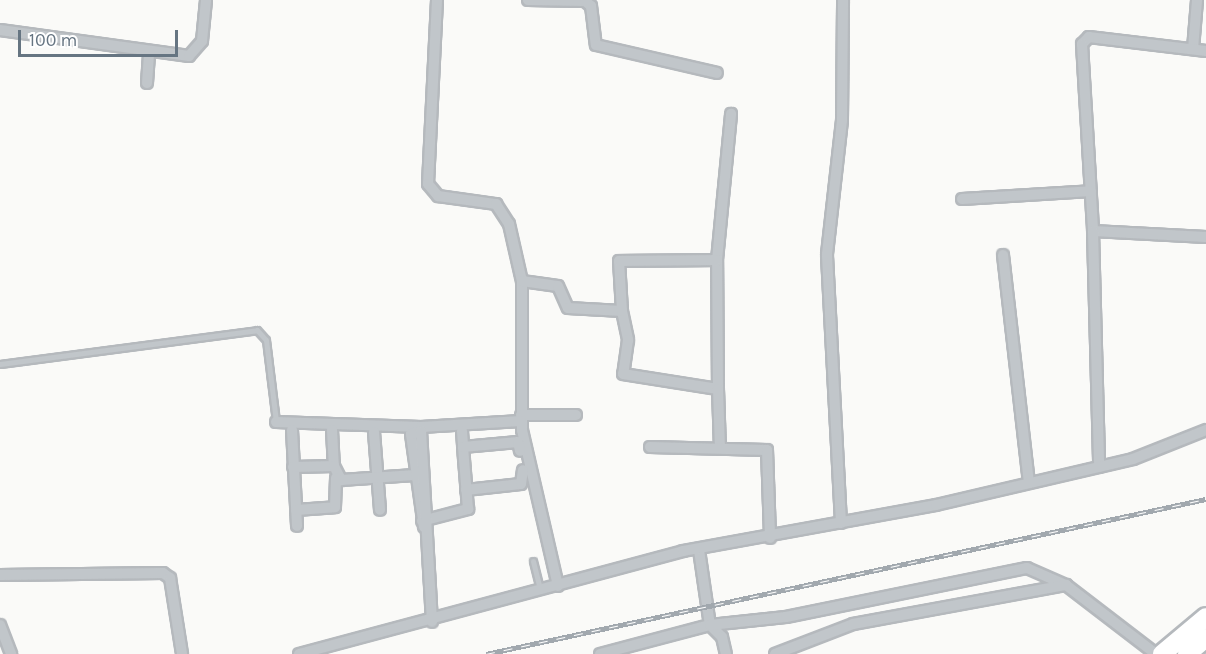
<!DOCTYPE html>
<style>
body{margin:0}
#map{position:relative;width:1206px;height:654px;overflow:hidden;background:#fafaf8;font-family:Karla,sans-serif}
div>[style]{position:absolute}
.roads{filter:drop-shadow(2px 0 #b5b9bd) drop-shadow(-2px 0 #b5b9bd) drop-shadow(0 2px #b5b9bd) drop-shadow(0 -2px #b5b9bd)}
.service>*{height:5px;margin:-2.5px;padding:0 2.5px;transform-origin:2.5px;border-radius:2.5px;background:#c1c6ca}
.minor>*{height:10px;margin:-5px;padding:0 5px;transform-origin:5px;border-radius:5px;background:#c1c6ca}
.trunk>*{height:18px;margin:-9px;padding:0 9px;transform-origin:9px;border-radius:9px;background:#fff}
.rail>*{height:5px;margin-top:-2.5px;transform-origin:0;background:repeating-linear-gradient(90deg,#fff 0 9px,#a1a8ae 0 18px);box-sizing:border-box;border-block:2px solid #a1a8ae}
span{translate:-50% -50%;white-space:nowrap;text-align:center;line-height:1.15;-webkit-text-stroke:6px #fff;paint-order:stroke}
.scale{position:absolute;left:18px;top:30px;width:160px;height:27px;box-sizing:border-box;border:3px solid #667582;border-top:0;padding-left:8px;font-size:18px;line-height:21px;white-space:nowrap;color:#667582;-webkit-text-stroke:4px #fff;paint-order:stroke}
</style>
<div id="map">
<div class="roads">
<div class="service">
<i style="left:0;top:364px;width:259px;rotate:-7.5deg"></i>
<i style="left:257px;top:330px;width:13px;rotate:48deg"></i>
<i style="left:266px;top:340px;width:83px;rotate:83deg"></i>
<i style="left:533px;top:561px;width:29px;rotate:76deg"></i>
</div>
<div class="minor">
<i style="left:437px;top:0;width:184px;rotate:92.8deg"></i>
<i style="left:428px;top:184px;width:16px;rotate:50deg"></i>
<i style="left:438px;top:196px;width:59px;rotate:7.9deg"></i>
<i style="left:496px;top:204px;width:24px;rotate:57deg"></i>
<i style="left:509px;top:224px;width:58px;rotate:77.2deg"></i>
<i style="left:522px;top:281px;width:149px;rotate:90deg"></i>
<i style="left:522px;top:430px;width:160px;rotate:77deg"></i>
<i style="left:528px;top:0;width:57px;rotate:1deg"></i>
<i style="left:585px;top:1px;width:8px;rotate:40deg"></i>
<i style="left:591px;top:6px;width:39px;rotate:83deg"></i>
<i style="left:596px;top:45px;width:124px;rotate:13deg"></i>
<i style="left:0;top:30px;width:191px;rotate:7.8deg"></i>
<i style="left:189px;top:56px;width:20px;rotate:-49deg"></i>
<i style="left:202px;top:41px;width:41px;rotate:-84.4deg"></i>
<i style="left:1193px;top:49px;width:49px;rotate:-85.3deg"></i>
<i style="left:1206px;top:51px;width:118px;rotate:-173.2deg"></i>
<i style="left:1089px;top:37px;width:10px;rotate:135deg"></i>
<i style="left:1082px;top:44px;width:187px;rotate:86.6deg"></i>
<i style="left:1093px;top:231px;width:113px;rotate:3deg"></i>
<i style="left:147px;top:83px;width:31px;rotate:-86deg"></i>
<i style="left:962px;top:199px;width:129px;rotate:-3.5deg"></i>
<i style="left:1093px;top:231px;width:236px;rotate:88.5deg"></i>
<i style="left:1003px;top:255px;width:228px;rotate:83.5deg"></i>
<i style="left:522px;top:281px;width:36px;rotate:8deg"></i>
<i style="left:558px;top:286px;width:24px;rotate:66deg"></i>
<i style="left:568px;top:308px;width:54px;rotate:3.2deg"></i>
<i style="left:622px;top:311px;width:30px;rotate:78deg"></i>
<i style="left:628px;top:340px;width:34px;rotate:98deg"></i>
<i style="left:623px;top:374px;width:96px;rotate:9deg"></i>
<i style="left:718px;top:389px;width:129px;rotate:-90.4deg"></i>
<i style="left:717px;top:260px;width:147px;rotate:-84.5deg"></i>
<i style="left:622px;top:311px;width:50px;rotate:-93.4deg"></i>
<i style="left:619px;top:261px;width:98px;rotate:-0.6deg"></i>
<i style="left:718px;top:389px;width:59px;rotate:88.1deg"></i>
<i style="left:521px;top:415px;width:55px"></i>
<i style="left:276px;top:422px;width:145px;rotate:2deg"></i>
<i style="left:421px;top:427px;width:100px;rotate:-3.4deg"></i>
<i style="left:292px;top:430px;width:96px;rotate:87deg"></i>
<i style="left:332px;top:430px;width:36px;rotate:87deg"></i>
<i style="left:462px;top:431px;width:16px;rotate:86deg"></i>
<i style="left:374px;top:432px;width:78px;rotate:85.6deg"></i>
<i style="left:650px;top:447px;width:117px;rotate:1.5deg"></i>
<i style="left:767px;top:450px;width:88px;rotate:88deg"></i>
<i style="left:293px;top:467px;width:41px;rotate:-1.4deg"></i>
<i style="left:334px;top:466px;width:16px;rotate:63deg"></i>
<i style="left:341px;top:480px;width:74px;rotate:-3.9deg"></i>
<i style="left:466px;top:490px;width:55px;rotate:-6.2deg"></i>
<i style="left:521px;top:484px;width:14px;rotate:-82deg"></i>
<i style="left:296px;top:510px;width:39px;rotate:-4deg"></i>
<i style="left:335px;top:507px;width:29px;rotate:-88deg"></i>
<i style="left:422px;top:521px;width:48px;rotate:-14.6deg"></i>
<i style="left:468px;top:509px;width:62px;rotate:-94.6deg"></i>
<i style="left:463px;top:447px;width:55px;rotate:-5.2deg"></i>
<i style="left:518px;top:442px;width:9px;rotate:77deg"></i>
<i style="left:841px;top:523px;width:269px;rotate:-93deg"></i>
<i style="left:827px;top:254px;width:135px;rotate:-83.6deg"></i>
<i style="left:842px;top:120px;width:120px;rotate:-89.5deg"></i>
<i style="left:424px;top:527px;width:94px;rotate:-98deg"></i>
<i style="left:411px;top:434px;width:10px;rotate:-17deg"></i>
<i style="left:421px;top:431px;width:191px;rotate:86.7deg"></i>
<i style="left:699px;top:550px;width:76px;rotate:81.7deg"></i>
<i style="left:710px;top:625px;width:17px;rotate:45deg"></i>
<i style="left:722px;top:637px;width:17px;rotate:77deg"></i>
<i style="left:0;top:575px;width:163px;rotate:-0.7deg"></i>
<i style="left:163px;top:573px;width:9px;rotate:36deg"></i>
<i style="left:170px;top:578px;width:77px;rotate:81deg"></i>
<i style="left:0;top:625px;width:31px;rotate:69deg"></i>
<i style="left:299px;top:654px;width:398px;rotate:-15deg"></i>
<i style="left:683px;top:551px;width:257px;rotate:-10.3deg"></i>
<i style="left:936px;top:505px;width:202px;rotate:-13.1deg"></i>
<i style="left:1133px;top:459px;width:79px;rotate:-21.7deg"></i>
<i style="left:600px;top:654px;width:114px;rotate:-14.8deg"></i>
<i style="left:710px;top:625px;width:76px;rotate:-6deg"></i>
<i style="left:786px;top:617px;width:246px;rotate:-11.5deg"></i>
<i style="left:1027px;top:568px;width:43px;rotate:23.6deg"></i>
<i style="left:1066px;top:585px;width:113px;rotate:37.5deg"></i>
<i style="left:775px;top:654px;width:84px;rotate:-21deg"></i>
<i style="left:853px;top:624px;width:217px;rotate:-10.4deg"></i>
</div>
<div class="trunk">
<i style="left:1162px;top:654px;width:57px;rotate:-40.1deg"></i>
<i style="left:1187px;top:654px;width:25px;rotate:-40deg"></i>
</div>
</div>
<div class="rail">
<i style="left:486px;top:654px;width:736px;rotate:-12.15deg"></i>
</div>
<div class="scale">100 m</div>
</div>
